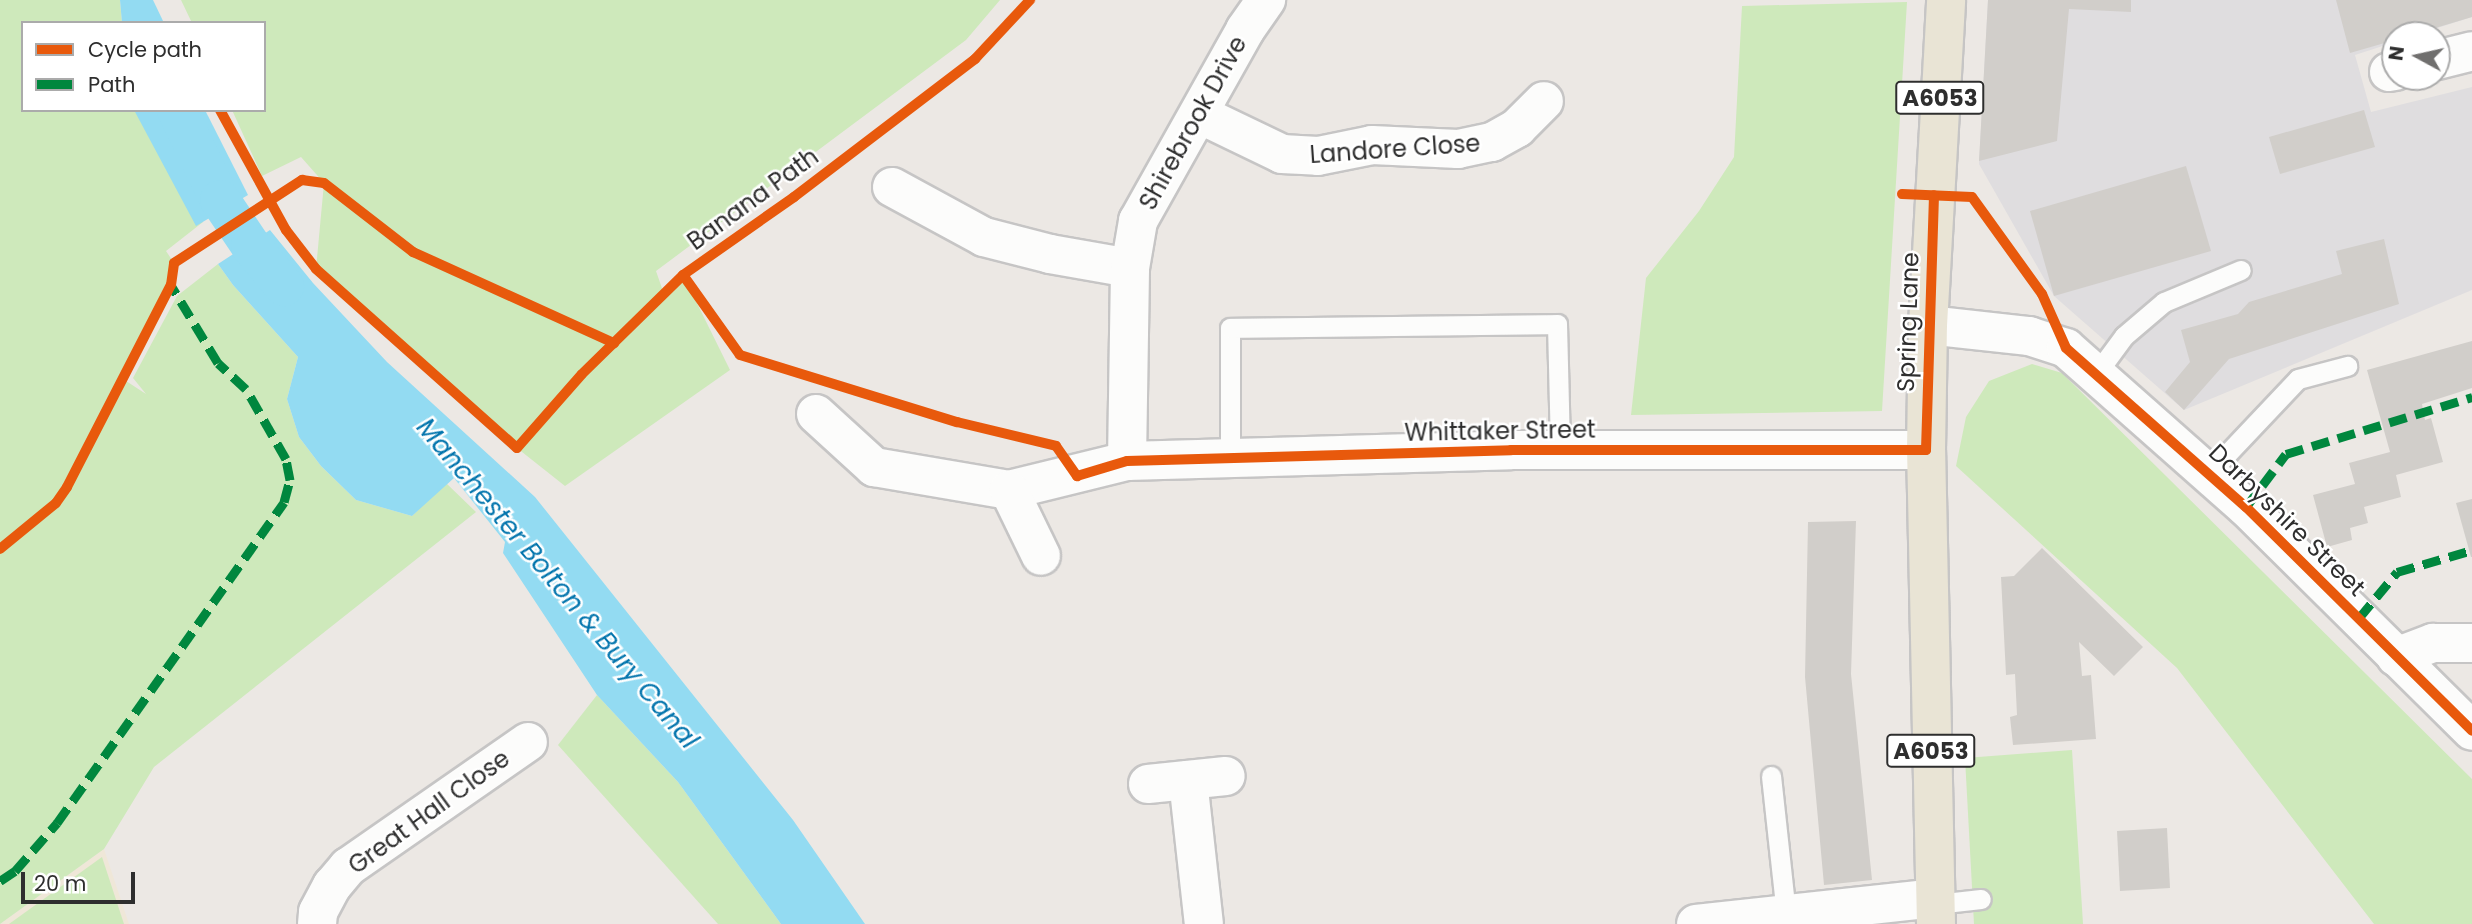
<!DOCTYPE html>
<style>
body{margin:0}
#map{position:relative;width:2472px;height:924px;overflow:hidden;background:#ece8e4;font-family:Poppins,sans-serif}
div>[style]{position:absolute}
.industrial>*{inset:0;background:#dfdddf}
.education>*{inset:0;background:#efe7d8}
.green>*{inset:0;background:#cee9bb}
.water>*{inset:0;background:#93dbf2}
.canal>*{height:40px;margin:-20px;padding:0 20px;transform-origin:20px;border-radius:20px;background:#93dbf2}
.building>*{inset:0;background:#d1ceca}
.roads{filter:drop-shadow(2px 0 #c6c5c5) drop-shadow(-2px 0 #c6c5c5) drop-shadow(0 2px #c6c5c5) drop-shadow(0 -2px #c6c5c5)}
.lane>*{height:19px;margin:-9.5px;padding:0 9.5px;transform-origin:9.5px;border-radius:9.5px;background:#fcfcfb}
.street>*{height:38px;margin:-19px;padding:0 19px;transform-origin:19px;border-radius:19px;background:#fcfcfb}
.primary>*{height:38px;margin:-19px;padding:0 19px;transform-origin:19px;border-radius:19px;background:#e9e4d5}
.quiet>*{height:9px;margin-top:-4.5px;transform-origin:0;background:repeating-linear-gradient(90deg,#00873e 0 18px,transparent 0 27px)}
.cycleway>*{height:10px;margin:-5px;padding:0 5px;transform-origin:5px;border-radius:5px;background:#e8590c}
span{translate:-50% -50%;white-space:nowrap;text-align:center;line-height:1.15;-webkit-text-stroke:5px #fff;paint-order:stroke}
.shield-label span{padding:2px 5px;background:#fff;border:2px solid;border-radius:5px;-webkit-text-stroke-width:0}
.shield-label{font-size:23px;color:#2e2e2e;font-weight:700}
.street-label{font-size:24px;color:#2e2e2e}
.water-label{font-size:26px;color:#0375ad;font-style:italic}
.legend{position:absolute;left:21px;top:21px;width:245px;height:91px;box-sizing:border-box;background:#fff;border:2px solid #ababab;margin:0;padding:9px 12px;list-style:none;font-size:21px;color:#2e2e2e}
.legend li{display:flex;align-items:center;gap:14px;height:35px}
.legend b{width:35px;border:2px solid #ababab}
.north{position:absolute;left:2381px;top:21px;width:70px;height:70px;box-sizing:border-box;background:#fff;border:2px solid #ababab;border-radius:50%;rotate:278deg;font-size:19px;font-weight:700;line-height:28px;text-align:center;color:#2e2e2e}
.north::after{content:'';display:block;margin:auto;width:24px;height:32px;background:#706f6e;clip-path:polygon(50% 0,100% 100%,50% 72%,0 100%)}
.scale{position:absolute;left:21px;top:872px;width:114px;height:32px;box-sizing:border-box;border:4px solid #2e2e2e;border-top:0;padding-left:9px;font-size:21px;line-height:24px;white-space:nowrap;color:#2e2e2e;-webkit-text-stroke:5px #fff;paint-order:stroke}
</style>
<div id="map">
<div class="industrial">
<i style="clip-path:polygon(1988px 0,2472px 0,2472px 17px,2415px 35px,2395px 35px,2395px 42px,2355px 55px,2371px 112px,2472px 87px,2472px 290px,2184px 410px,2054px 296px,1979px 164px)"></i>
</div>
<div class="education">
<i style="clip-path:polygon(104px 849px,129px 924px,0 924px)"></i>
</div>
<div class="green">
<i style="clip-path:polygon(0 0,120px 0,122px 23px,23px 23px,23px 110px,136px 110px,203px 222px,166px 251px,174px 263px,171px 285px,123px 379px,146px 394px,133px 378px,177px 296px,218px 264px,233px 285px,298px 357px,287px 399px,299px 437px,321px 466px,356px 500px,412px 516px,446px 483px,476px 512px,154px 767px,104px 849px,0 924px)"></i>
<i style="clip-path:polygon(181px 0,1000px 0,966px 40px,656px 271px,664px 294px,683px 275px,730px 370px,565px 486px,517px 448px,316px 269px,324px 183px,301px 157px,262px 176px,232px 110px,264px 110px,264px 23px,192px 23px)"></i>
<i style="clip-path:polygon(1907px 2px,1882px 411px,1631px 415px,1646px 278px,1699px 211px,1734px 157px,1742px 6px)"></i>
<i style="clip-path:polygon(2032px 364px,2062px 373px,2472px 779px,2472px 924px,2374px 924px,2177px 668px,1956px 466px,1966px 417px,1989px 381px)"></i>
<i style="clip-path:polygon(597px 695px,678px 782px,781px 924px,718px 924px,558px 745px)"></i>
<i style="clip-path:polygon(2072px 750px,2083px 924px,1974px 924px,1965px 758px)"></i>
<i style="clip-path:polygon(102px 857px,124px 924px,9px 924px)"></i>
</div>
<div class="water">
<i style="clip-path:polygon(120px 0,153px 0,164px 23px,122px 23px)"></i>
<i style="clip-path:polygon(134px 110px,205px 110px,248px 195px,196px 226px)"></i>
<i style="clip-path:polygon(270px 230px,313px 283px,387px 362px,535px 497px,793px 820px,865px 924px,781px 924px,678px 782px,597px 695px,503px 553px,505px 542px,454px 478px,412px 516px,356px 500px,321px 466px,299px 437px,287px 399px,298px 357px,233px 285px,218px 264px)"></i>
</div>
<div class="canal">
<i style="left:177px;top:110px;width:100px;rotate:64.5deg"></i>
<i style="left:220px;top:200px;width:55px;rotate:56deg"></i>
<i style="left:251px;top:246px;width:52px;rotate:50.5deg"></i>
</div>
<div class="building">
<i style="clip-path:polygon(1988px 0,2131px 0,2131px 12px,2069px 9px,2057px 141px,1979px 161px)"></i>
<i style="clip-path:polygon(2336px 0,2472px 0,2472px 17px,2412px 35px,2395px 35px,2395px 40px,2350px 53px)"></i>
<i style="clip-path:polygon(2364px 110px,2375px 147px,2280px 174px,2269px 137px)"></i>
<i style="clip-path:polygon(2186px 166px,2211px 251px,2054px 296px,2030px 211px)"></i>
<i style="clip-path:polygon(2384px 239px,2399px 304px,2229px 359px,2184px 410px,2165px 392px,2190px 362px,2181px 330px,2238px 314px,2249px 302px,2342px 274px,2336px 251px)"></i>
<i style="clip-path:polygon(2472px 341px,2472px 388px,2422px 404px,2425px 420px,2431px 418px,2443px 462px,2396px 475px,2401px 497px,2364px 507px,2368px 523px,2350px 528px,2352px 540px,2327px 547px,2313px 495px,2355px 484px,2349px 463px,2390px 452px,2367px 370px)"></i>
<i style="clip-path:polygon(2472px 499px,2472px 557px,2471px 557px,2456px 503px)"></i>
<i style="clip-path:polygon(1856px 521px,1851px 674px,1872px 880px,1824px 885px,1805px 677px,1808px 522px)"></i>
<i style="clip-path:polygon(2042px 548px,2143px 647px,2114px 676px,2079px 642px,2082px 676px,2091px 675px,2096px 739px,2013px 745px,2010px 717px,2017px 715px,2015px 674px,2006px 675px,2001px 577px,2014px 576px)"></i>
<i style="clip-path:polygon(2167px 828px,2170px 888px,2120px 891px,2117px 831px)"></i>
</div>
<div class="roads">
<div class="lane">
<i style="left:2096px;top:374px;width:47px;rotate:-53.6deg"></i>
<i style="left:2124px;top:336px;width:52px;rotate:-40.4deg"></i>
<i style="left:2164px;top:302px;width:83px;rotate:-22.6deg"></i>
<i style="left:1230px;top:458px;width:130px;rotate:-90deg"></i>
<i style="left:1230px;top:328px;width:327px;rotate:-0.7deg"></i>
<i style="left:1557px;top:324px;width:126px;rotate:88.6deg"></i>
<i style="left:2209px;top:473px;width:129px;rotate:-46.6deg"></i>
<i style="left:2298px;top:379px;width:51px;rotate:-14.9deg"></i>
<i style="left:1771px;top:776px;width:138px;rotate:83.8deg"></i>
<i style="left:1936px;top:904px;width:45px;rotate:-6.3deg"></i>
</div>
<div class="street">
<i style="left:2437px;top:60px;width:36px;rotate:-14deg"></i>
<i style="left:2389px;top:72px;width:6px;rotate:-9deg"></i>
<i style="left:1199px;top:114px;width:92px;rotate:25.7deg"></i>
<i style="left:1282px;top:154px;width:36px;rotate:3deg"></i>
<i style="left:1318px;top:156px;width:55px;rotate:-11.5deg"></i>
<i style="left:1372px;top:145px;width:86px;rotate:2.7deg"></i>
<i style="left:1458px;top:149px;width:35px;rotate:-12deg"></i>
<i style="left:1492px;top:142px;width:29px;rotate:-29deg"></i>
<i style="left:1517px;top:128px;width:38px;rotate:-45deg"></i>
<i style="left:892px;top:187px;width:105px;rotate:28.5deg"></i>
<i style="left:984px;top:237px;width:68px;rotate:14.4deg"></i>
<i style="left:1050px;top:254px;width:81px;rotate:9.9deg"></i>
<i style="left:1928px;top:325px;width:102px;rotate:6.2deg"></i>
<i style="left:2029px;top:336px;width:39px;rotate:18deg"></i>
<i style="left:2066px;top:348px;width:240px;rotate:41.5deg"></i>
<i style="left:2246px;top:507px;width:318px;rotate:44.7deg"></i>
<i style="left:816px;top:414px;width:79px;rotate:42.4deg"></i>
<i style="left:874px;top:467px;width:137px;rotate:9.7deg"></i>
<i style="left:1009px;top:490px;width:122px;rotate:-13.8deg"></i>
<i style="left:1127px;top:461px;width:384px;rotate:-1.6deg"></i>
<i style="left:1511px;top:450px;width:415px"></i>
<i style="left:1127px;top:461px;width:193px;rotate:-89.1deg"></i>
<i style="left:1130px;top:268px;width:48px;rotate:-80.3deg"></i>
<i style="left:1138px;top:221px;width:219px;rotate:-60.7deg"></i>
<i style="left:1245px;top:30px;width:37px;rotate:-55deg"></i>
<i style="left:1009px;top:490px;width:73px;rotate:64.1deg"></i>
<i style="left:2396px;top:657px;width:40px;rotate:-21deg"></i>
<i style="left:2433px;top:643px;width:39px"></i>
<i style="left:1188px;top:780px;width:145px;rotate:83.7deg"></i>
<i style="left:1148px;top:784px;width:78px;rotate:-5.9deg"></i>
<i style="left:317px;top:924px;width:12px;rotate:-85deg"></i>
<i style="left:318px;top:912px;width:30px;rotate:-62deg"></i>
<i style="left:332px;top:886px;width:25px;rotate:-50deg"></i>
<i style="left:348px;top:867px;width:219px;rotate:-34.8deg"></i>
<i style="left:1696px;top:924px;width:240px;rotate:-6.2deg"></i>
</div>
<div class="primary">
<i style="left:1936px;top:924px;width:474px;rotate:-91.2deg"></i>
<i style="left:1926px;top:450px;width:125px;rotate:-89.1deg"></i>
<i style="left:1928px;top:325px;width:325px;rotate:-86.8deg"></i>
</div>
</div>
<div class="quiet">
<i style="left:2246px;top:507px;width:66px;rotate:-53deg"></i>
<i style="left:2286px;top:454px;width:195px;rotate:-17deg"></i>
<i style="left:2359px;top:618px;width:60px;rotate:-50.4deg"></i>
<i style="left:2397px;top:572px;width:78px;rotate:-16.3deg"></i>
<i style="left:0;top:881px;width:18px;rotate:-34deg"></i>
<i style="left:15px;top:871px;width:64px;rotate:-48.8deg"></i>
<i style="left:57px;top:823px;width:393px;rotate:-54.7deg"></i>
<i style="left:284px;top:502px;width:23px;rotate:-75deg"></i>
<i style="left:290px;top:480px;width:21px;rotate:-101deg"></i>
<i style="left:286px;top:459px;width:81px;rotate:-119.7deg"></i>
<i style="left:246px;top:389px;width:38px;rotate:-137deg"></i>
<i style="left:218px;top:363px;width:91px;rotate:-121.1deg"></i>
</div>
<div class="cycleway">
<i style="left:220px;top:110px;width:137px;rotate:61.2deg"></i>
<i style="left:286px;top:230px;width:49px;rotate:52.4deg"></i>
<i style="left:316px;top:269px;width:269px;rotate:41.7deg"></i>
<i style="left:517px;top:448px;width:98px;rotate:-48.7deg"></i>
<i style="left:582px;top:374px;width:141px;rotate:-44.4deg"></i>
<i style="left:683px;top:275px;width:136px;rotate:-35.1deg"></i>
<i style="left:794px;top:197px;width:228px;rotate:-37.3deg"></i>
<i style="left:975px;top:59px;width:81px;rotate:-47deg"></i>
<i style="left:1902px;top:194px;width:70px;rotate:2.5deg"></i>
<i style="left:1972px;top:197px;width:120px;rotate:54.2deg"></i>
<i style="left:2042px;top:294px;width:59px;rotate:66deg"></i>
<i style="left:2066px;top:348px;width:240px;rotate:41.5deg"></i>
<i style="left:2246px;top:507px;width:318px;rotate:44.7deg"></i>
<i style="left:683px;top:275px;width:98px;rotate:54.5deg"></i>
<i style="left:740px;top:355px;width:227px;rotate:17.2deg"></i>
<i style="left:957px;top:422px;width:102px;rotate:13.6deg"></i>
<i style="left:1056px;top:446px;width:37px;rotate:55deg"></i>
<i style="left:1077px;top:476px;width:52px;rotate:-16.7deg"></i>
<i style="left:1127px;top:461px;width:384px;rotate:-1.6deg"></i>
<i style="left:1511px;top:450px;width:415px"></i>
<i style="left:1926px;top:450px;width:255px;rotate:-88.2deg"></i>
<i style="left:0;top:549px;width:72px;rotate:-39.4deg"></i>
<i style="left:56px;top:503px;width:19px;rotate:-55deg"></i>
<i style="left:67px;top:487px;width:227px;rotate:-62.8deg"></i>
<i style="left:171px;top:285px;width:22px;rotate:-82deg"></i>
<i style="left:174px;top:263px;width:153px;rotate:-33deg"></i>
<i style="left:302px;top:180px;width:22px;rotate:8deg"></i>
<i style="left:324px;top:183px;width:113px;rotate:37.8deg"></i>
<i style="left:413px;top:252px;width:221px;rotate:24.4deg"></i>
</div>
<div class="shield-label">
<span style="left:1940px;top:98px">A6053</span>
<span style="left:1931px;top:751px">A6053</span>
</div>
<div class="street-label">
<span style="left:1193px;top:123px;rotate:-61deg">Shirebrook Drive</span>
<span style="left:1395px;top:149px;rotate:-4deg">Landore Close</span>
<span style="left:753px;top:199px;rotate:-36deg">Banana Path</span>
<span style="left:1908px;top:322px;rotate:-88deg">Spring Lane</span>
<span style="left:1500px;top:431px;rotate:-1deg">Whittaker Street</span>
<span style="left:2287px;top:520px;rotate:44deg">Darbyshire Street</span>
<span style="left:429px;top:812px;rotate:-36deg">Great Hall Close</span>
</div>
<div class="water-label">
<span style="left:557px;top:584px;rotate:50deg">Manchester Bolton &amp; Bury Canal</span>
</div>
<ul class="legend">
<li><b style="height:9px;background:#e8590c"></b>Cycle path</li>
<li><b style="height:9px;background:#00873e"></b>Path</li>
</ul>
<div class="north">N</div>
<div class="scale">20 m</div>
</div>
